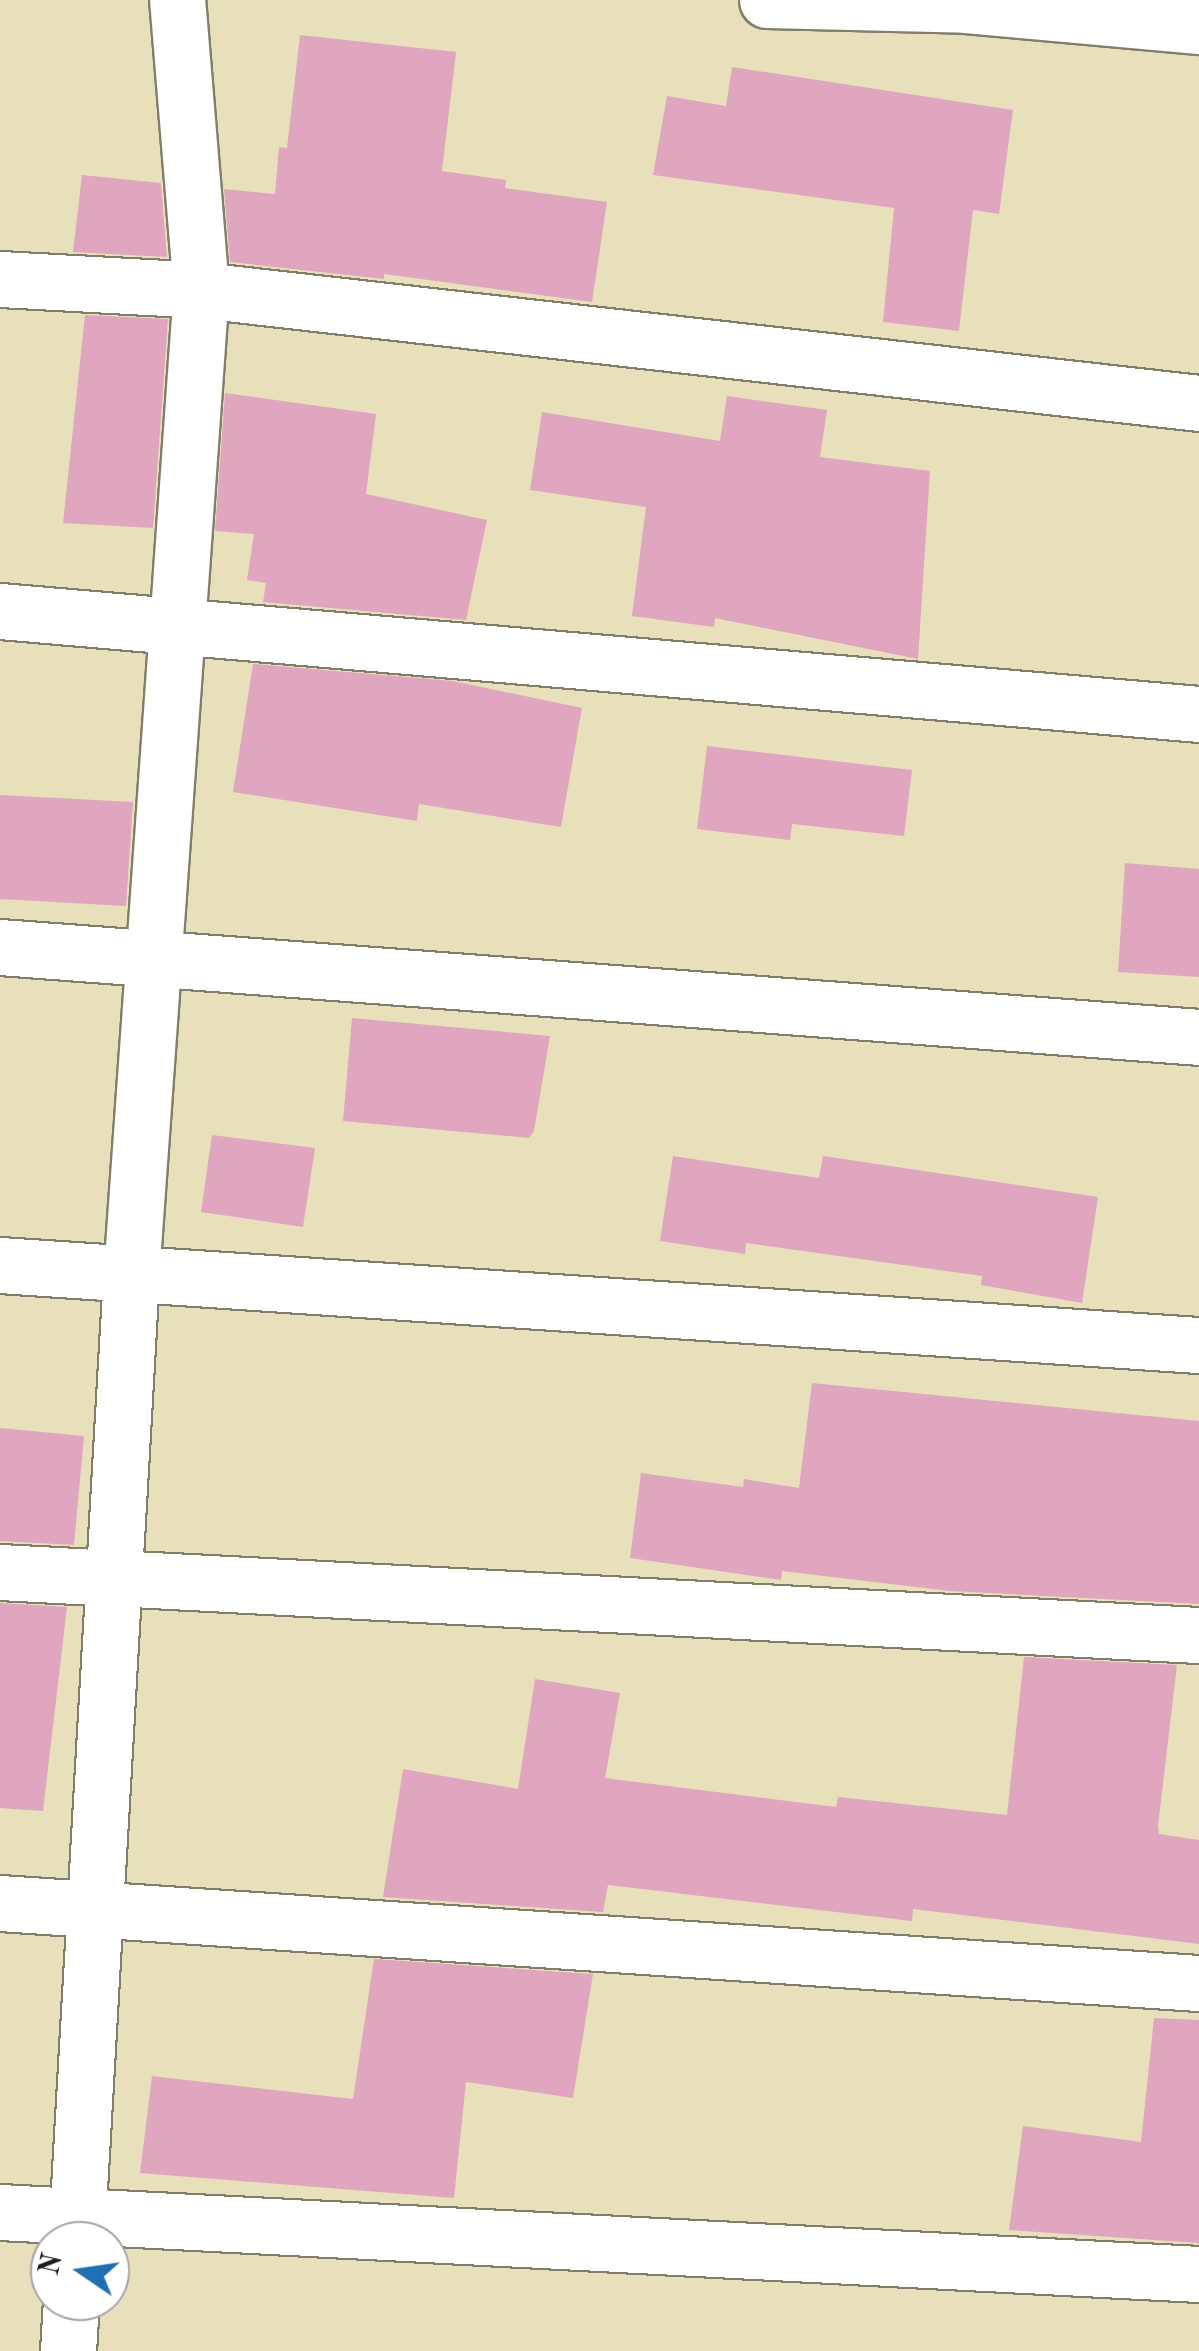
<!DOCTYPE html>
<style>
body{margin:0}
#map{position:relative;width:1199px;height:2351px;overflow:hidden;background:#e8e0bb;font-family:"Old Standard TT",serif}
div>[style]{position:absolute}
.building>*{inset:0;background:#e0a5bf}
.roads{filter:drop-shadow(2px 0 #827e6c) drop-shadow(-2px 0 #827e6c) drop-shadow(0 2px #827e6c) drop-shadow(0 -2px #827e6c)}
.street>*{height:55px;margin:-27.5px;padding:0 27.5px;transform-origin:27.5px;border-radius:27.5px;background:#fff}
span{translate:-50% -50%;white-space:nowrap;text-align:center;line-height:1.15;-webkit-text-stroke:10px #fff;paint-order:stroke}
.north{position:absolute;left:30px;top:2221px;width:100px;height:100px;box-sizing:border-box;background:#fff;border:2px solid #a4a4a4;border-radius:50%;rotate:283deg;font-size:28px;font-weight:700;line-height:40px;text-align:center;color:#1c1c1c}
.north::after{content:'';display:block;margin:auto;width:35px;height:45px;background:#1f6fb2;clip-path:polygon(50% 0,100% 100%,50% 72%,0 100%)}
</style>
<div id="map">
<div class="building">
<i style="clip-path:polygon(300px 35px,456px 52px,442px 171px,506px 180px,505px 188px,607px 202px,592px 302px,384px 274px,384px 279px,230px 262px,224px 189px,275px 194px,279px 147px,287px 148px)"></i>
<i style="clip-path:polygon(732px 67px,1013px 110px,999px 214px,973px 210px,959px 331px,883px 322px,894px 208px,653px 175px,667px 96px,726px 106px)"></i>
<i style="clip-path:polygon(82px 175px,161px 183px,167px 257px,73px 252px)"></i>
<i style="clip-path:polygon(85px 315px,168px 319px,153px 528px,63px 523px)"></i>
<i style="clip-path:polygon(225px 393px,376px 414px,366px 494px,487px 520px,466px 620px,263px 602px,266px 583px,247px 580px,254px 534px,215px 531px)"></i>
<i style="clip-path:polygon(727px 396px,827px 410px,820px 457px,930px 471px,918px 659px,715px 618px,714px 627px,632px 616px,646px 507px,530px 490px,542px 412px,720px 441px)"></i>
<i style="clip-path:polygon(253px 664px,453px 681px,582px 708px,561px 827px,419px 804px,417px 821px,233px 792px)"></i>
<i style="clip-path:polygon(707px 746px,912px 770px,904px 836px,792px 824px,790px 840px,697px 829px)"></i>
<i style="clip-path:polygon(0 795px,133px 802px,126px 906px,0 899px)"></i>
<i style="clip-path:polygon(1125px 863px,1199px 869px,1199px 977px,1118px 972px)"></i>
<i style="clip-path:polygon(352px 1018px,550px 1036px,534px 1131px,529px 1138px,343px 1121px)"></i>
<i style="clip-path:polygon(212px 1135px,315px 1148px,303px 1227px,201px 1212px)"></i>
<i style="clip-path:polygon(673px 1156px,819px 1178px,823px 1156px,1098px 1197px,1082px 1303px,981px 1285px,982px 1276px,746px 1243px,745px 1254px,660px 1241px)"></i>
<i style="clip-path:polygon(812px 1383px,1199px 1421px,1199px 1604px,950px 1591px,782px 1571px,781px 1580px,630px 1558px,641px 1473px,743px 1487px,744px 1479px,799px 1488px)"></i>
<i style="clip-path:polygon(0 1428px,84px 1436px,74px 1545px,0 1541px)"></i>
<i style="clip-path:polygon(0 1603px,67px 1607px,43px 1811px,0 1808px)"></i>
<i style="clip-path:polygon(1024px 1657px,1177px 1665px,1158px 1826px,1159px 1834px,1199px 1840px,1199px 1944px,913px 1909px,912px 1921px,608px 1885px,603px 1912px,383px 1897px,403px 1769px,518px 1789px,535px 1679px,620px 1693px,605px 1778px,836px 1807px,838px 1797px,1007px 1815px)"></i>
<i style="clip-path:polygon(374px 1959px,593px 1974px,573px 2098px,466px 2082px,454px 2198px,140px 2173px,152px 2076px,353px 2099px)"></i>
<i style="clip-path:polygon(1154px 2018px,1199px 2020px,1199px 2243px,1009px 2230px,1023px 2126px,1141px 2142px)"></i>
</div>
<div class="roads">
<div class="street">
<i style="left:767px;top:0;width:199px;rotate:1.4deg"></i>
<i style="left:966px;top:5px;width:234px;rotate:5.2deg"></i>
<i style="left:0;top:279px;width:201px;rotate:3.1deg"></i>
<i style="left:201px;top:290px;width:1004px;rotate:6.46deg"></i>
<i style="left:0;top:611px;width:1203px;rotate:4.91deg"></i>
<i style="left:0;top:947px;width:1202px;rotate:4.29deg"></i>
<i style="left:0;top:1265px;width:1202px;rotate:3.82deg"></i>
<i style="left:0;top:1572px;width:1201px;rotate:3.01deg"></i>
<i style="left:0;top:1903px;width:1202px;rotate:3.82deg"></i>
<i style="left:0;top:2212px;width:1201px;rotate:2.96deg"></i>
<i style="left:76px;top:2241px;width:968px;rotate:-86.74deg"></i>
<i style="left:131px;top:1275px;width:987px;rotate:-85.94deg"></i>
<i style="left:201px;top:290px;width:291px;rotate:-94.7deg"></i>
<i style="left:68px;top:2351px;width:50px;rotate:-86.6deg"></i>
</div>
</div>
<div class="north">N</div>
</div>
